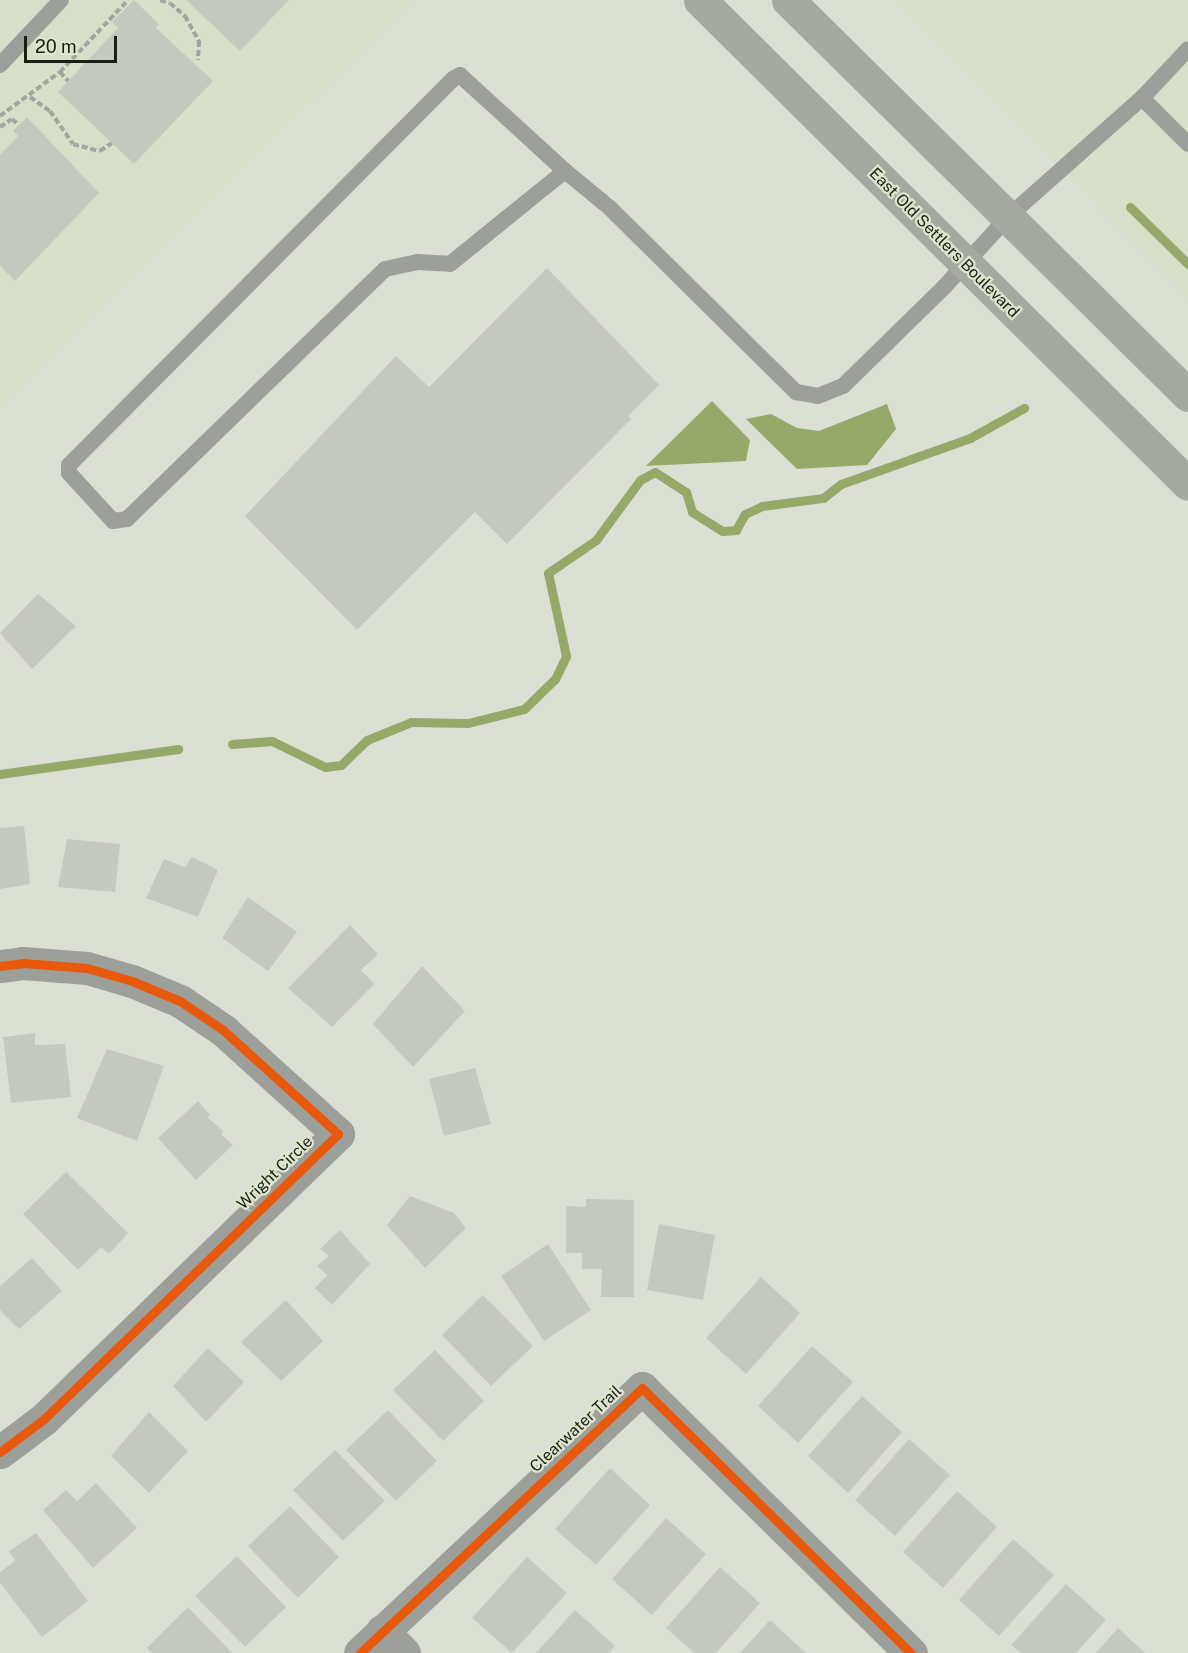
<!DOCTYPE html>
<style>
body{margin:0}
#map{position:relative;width:1188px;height:1653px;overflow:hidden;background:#dce0d4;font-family:"Public Sans",sans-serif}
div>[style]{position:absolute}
.built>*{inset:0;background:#d9e0ca}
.water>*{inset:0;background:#97a969}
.stream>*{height:9px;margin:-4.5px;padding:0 4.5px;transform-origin:4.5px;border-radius:4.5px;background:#97a969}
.building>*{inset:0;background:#c6c9bf}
.path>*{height:4px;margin-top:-2px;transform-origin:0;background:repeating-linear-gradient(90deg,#a3a59e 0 6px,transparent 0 9px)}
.service>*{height:16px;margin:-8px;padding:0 8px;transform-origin:8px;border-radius:8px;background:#9d9f9a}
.minor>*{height:33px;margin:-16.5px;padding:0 16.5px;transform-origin:16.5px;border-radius:16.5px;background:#9d9f9a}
.secondary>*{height:33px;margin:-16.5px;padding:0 16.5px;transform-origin:16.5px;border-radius:16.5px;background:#a5a9a1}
.cycleway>*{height:9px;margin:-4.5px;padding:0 4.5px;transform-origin:4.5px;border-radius:4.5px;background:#e8590c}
span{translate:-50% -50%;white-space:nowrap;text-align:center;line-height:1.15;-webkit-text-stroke:4.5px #dee6ce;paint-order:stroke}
.street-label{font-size:16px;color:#1b1e15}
.scale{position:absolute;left:24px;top:36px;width:93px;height:27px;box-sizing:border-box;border:3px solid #1b1e15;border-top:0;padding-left:8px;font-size:18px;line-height:21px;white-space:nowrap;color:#1b1e15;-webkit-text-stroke:4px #dee6ce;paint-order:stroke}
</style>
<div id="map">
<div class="built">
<i style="clip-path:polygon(0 0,413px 0,0 407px)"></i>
<i style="clip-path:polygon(894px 0,1188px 0,1188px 298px,1032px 138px)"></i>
</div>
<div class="water">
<i style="clip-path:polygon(712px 401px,750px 440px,746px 461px,646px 466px)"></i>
<i style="clip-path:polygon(887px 404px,896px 429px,867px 465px,797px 469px,746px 419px,771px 414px,797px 428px,819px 431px)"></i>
</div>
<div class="stream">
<i style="left:1130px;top:207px;width:81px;rotate:44.5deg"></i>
<i style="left:232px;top:744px;width:40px;rotate:-4.3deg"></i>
<i style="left:272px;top:741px;width:59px;rotate:26.1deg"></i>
<i style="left:325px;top:767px;width:16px;rotate:-7deg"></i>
<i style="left:341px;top:765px;width:36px;rotate:-44deg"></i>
<i style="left:367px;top:740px;width:48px;rotate:-22.2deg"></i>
<i style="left:411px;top:722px;width:57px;rotate:1deg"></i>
<i style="left:468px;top:723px;width:58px;rotate:-14deg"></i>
<i style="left:524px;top:709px;width:43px;rotate:-44.1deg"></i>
<i style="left:555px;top:679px;width:25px;rotate:-64deg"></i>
<i style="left:566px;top:656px;width:85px;rotate:-102.2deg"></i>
<i style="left:548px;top:573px;width:58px;rotate:-34.5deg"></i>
<i style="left:596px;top:540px;width:74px;rotate:-53.7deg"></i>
<i style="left:640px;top:480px;width:17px;rotate:-28deg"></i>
<i style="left:655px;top:472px;width:37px;rotate:33deg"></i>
<i style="left:686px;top:492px;width:21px;rotate:73deg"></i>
<i style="left:692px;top:512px;width:36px;rotate:32deg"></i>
<i style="left:723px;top:531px;width:13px;rotate:-4deg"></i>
<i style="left:736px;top:530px;width:18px;rotate:-61deg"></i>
<i style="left:745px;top:514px;width:19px;rotate:-25deg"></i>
<i style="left:762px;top:506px;width:62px;rotate:-7.5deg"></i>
<i style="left:823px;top:498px;width:23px;rotate:-38deg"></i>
<i style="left:841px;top:484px;width:137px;rotate:-19.6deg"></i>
<i style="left:970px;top:438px;width:62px;rotate:-29.1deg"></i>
<i style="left:0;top:774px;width:180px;rotate:-8deg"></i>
</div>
<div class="building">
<i style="clip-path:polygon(134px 0,159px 24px,156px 28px,213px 81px,134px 164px,58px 92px,118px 28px,112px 22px)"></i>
<i style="clip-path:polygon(186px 0,289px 0,240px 51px)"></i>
<i style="clip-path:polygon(27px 117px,99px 193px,15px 281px,0 266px,0 155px,18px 136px,13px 131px)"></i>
<i style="clip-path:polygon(547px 268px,659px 385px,628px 416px,631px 419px,507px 544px,475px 512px,357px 630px,245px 516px,396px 356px,429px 387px)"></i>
<i style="clip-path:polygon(38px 594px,76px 626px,32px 669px,0 633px)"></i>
<i style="clip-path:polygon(24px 826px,30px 884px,0 889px,0 828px)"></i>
<i style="clip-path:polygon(67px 839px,120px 844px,115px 892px,58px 887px)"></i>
<i style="clip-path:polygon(192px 857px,218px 870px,198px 917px,146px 898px,164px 859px,185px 867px)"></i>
<i style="clip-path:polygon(248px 897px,297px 932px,268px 971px,222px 938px)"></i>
<i style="clip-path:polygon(350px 925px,378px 954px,361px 970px,374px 984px,332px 1027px,288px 988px)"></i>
<i style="clip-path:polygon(422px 966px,465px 1011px,413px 1067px,373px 1024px)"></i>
<i style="clip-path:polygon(35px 1033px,35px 1045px,65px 1044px,71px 1097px,11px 1103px,3px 1037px)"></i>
<i style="clip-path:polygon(107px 1049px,164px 1066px,137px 1141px,77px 1118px)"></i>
<i style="clip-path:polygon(475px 1068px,491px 1124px,444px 1136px,429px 1079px)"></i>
<i style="clip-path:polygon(198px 1101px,210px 1115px,207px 1117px,224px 1132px,221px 1134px,233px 1145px,196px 1180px,158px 1138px)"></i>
<i style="clip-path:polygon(66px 1172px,128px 1233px,109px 1254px,101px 1247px,78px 1270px,23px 1214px)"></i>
<i style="clip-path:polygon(410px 1196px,454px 1213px,466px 1228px,425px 1268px,387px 1225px)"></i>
<i style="clip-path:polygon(586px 1199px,634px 1200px,634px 1297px,601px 1297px,602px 1269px,582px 1269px,582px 1253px,566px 1253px,566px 1206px,586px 1207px)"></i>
<i style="clip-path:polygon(659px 1224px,715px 1235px,703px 1300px,647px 1290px)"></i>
<i style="clip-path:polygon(340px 1230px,370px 1264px,332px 1305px,315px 1288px,327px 1275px,317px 1266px,329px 1256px,320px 1249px)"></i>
<i style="clip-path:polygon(548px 1244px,591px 1310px,544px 1341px,501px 1276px)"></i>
<i style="clip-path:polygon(32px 1258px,62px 1291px,19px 1329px,0 1310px,0 1286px)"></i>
<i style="clip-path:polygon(761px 1277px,800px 1313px,746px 1374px,706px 1338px)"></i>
<i style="clip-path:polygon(483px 1295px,533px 1346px,491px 1386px,442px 1335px)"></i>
<i style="clip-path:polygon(286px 1300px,323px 1341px,281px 1381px,241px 1342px)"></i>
<i style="clip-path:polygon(812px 1346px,853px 1382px,798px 1443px,758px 1406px)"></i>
<i style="clip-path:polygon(208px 1348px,244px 1382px,206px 1422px,173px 1386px)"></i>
<i style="clip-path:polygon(435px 1350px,484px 1401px,443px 1441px,393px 1390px)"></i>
<i style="clip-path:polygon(862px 1396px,902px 1432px,848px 1493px,808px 1456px)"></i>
<i style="clip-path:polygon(388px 1410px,437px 1461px,396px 1501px,346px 1450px)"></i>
<i style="clip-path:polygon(149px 1412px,188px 1451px,149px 1493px,111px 1456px)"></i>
<i style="clip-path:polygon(909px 1439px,950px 1475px,895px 1536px,855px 1500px)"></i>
<i style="clip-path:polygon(335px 1450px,385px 1501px,343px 1541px,293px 1490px)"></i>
<i style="clip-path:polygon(610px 1468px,650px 1505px,596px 1565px,555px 1529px)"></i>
<i style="clip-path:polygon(96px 1483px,137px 1528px,93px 1568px,43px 1510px,66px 1490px,77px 1501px)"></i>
<i style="clip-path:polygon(957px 1491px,997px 1527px,943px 1588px,903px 1552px)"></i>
<i style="clip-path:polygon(290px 1506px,339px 1557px,298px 1598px,248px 1546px)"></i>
<i style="clip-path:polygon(666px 1518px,706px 1554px,652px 1615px,612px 1579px)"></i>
<i style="clip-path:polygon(36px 1533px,88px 1601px,42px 1637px,0 1583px,0 1572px,15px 1561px,9px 1551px)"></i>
<i style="clip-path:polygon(1013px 1539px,1054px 1575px,999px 1636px,959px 1600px)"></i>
<i style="clip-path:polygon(237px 1556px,286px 1607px,245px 1647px,195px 1596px)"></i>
<i style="clip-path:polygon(527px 1557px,567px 1593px,512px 1653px,472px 1618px)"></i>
<i style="clip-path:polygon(720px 1567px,760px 1603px,716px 1653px,694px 1653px,666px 1628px)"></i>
<i style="clip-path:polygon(1066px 1584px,1106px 1620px,1076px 1653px,1021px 1653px,1011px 1645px)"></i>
<i style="clip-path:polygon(188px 1607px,232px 1653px,152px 1653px,147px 1648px)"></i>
<i style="clip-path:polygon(575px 1610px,615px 1646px,609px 1653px,536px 1653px)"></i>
<i style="clip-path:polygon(770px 1620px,806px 1653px,740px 1653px)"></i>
<i style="clip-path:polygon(1118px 1628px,1145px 1653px,1096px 1653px)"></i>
</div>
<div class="path">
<i style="left:160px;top:0;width:10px;rotate:17deg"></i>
<i style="left:170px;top:3px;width:20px;rotate:41deg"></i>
<i style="left:185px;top:16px;width:29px;rotate:61deg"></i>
<i style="left:199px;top:41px;width:19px;rotate:93deg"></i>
<i style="left:60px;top:72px;width:12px;rotate:48deg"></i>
<i style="left:30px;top:97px;width:24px;rotate:35deg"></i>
<i style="left:50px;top:111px;width:40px;rotate:55.1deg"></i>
<i style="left:73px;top:144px;width:28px;rotate:15deg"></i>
<i style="left:100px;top:151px;width:14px;rotate:-34deg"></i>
<i style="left:0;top:116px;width:74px;rotate:-36.3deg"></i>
<i style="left:60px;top:72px;width:99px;rotate:-46.6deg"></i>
<i style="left:0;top:127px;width:14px;rotate:-34deg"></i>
<i style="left:12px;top:119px;width:9px;rotate:41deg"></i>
</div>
<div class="service">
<i style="left:0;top:65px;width:89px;rotate:-46.8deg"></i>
<i style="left:1142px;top:98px;width:65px;rotate:45deg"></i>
<i style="left:565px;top:171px;width:142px;rotate:-137.6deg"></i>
<i style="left:460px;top:75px;width:8px;rotate:150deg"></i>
<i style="left:453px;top:79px;width:544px;rotate:134.85deg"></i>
<i style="left:69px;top:465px;width:8px;rotate:90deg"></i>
<i style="left:69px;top:473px;width:65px;rotate:47.5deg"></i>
<i style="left:113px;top:521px;width:14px;rotate:-8deg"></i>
<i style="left:127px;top:519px;width:359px;rotate:-44.1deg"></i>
<i style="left:385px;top:269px;width:33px;rotate:-12deg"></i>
<i style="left:417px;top:262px;width:33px;rotate:3deg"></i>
<i style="left:450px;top:264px;width:148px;rotate:-39deg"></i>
<i style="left:565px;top:171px;width:58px;rotate:39.4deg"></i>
<i style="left:610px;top:208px;width:262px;rotate:44.7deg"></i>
<i style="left:796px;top:392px;width:22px;rotate:10deg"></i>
<i style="left:818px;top:396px;width:27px;rotate:-22deg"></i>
<i style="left:843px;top:386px;width:143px;rotate:-44.4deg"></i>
<i style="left:945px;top:286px;width:95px;rotate:-47.6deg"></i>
<i style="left:1009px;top:216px;width:178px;rotate:-41.6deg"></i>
<i style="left:1142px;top:98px;width:67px;rotate:-46.8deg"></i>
</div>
<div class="minor">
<i style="left:0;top:966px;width:23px;rotate:-7deg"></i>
<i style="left:23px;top:963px;width:64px;rotate:4.5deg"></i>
<i style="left:87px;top:968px;width:47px;rotate:16.1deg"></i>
<i style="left:132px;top:981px;width:52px;rotate:22.6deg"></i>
<i style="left:180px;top:1001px;width:52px;rotate:34deg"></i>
<i style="left:223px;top:1030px;width:155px;rotate:42.1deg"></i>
<i style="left:338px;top:1134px;width:409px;rotate:135.9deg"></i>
<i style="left:44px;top:1419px;width:55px;rotate:143.1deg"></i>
<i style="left:382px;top:1631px;width:31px;rotate:45deg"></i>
<i style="left:360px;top:1653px;width:387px;rotate:-43.2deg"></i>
<i style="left:642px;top:1388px;width:378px;rotate:44.6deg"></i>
</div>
<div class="secondary">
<i style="left:700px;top:0;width:687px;rotate:44.76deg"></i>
<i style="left:788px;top:0;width:562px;rotate:44.64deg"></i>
</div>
<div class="cycleway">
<i style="left:0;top:966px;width:23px;rotate:-7deg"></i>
<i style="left:23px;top:963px;width:64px;rotate:4.5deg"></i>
<i style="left:87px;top:968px;width:47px;rotate:16.1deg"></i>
<i style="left:132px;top:981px;width:52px;rotate:22.6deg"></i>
<i style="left:180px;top:1001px;width:52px;rotate:34deg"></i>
<i style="left:223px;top:1030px;width:155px;rotate:42.1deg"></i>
<i style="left:338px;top:1134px;width:409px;rotate:135.9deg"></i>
<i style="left:44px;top:1419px;width:55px;rotate:143.1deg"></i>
<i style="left:360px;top:1653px;width:387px;rotate:-43.2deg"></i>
<i style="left:642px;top:1388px;width:378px;rotate:44.6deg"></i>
</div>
<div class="street-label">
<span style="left:944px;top:243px;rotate:45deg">East Old Settlers Boulevard</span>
<span style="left:275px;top:1173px;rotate:-44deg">Wright Circle</span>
<span style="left:576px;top:1429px;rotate:-43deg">Clearwater Trail</span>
</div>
<div class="scale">20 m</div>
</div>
